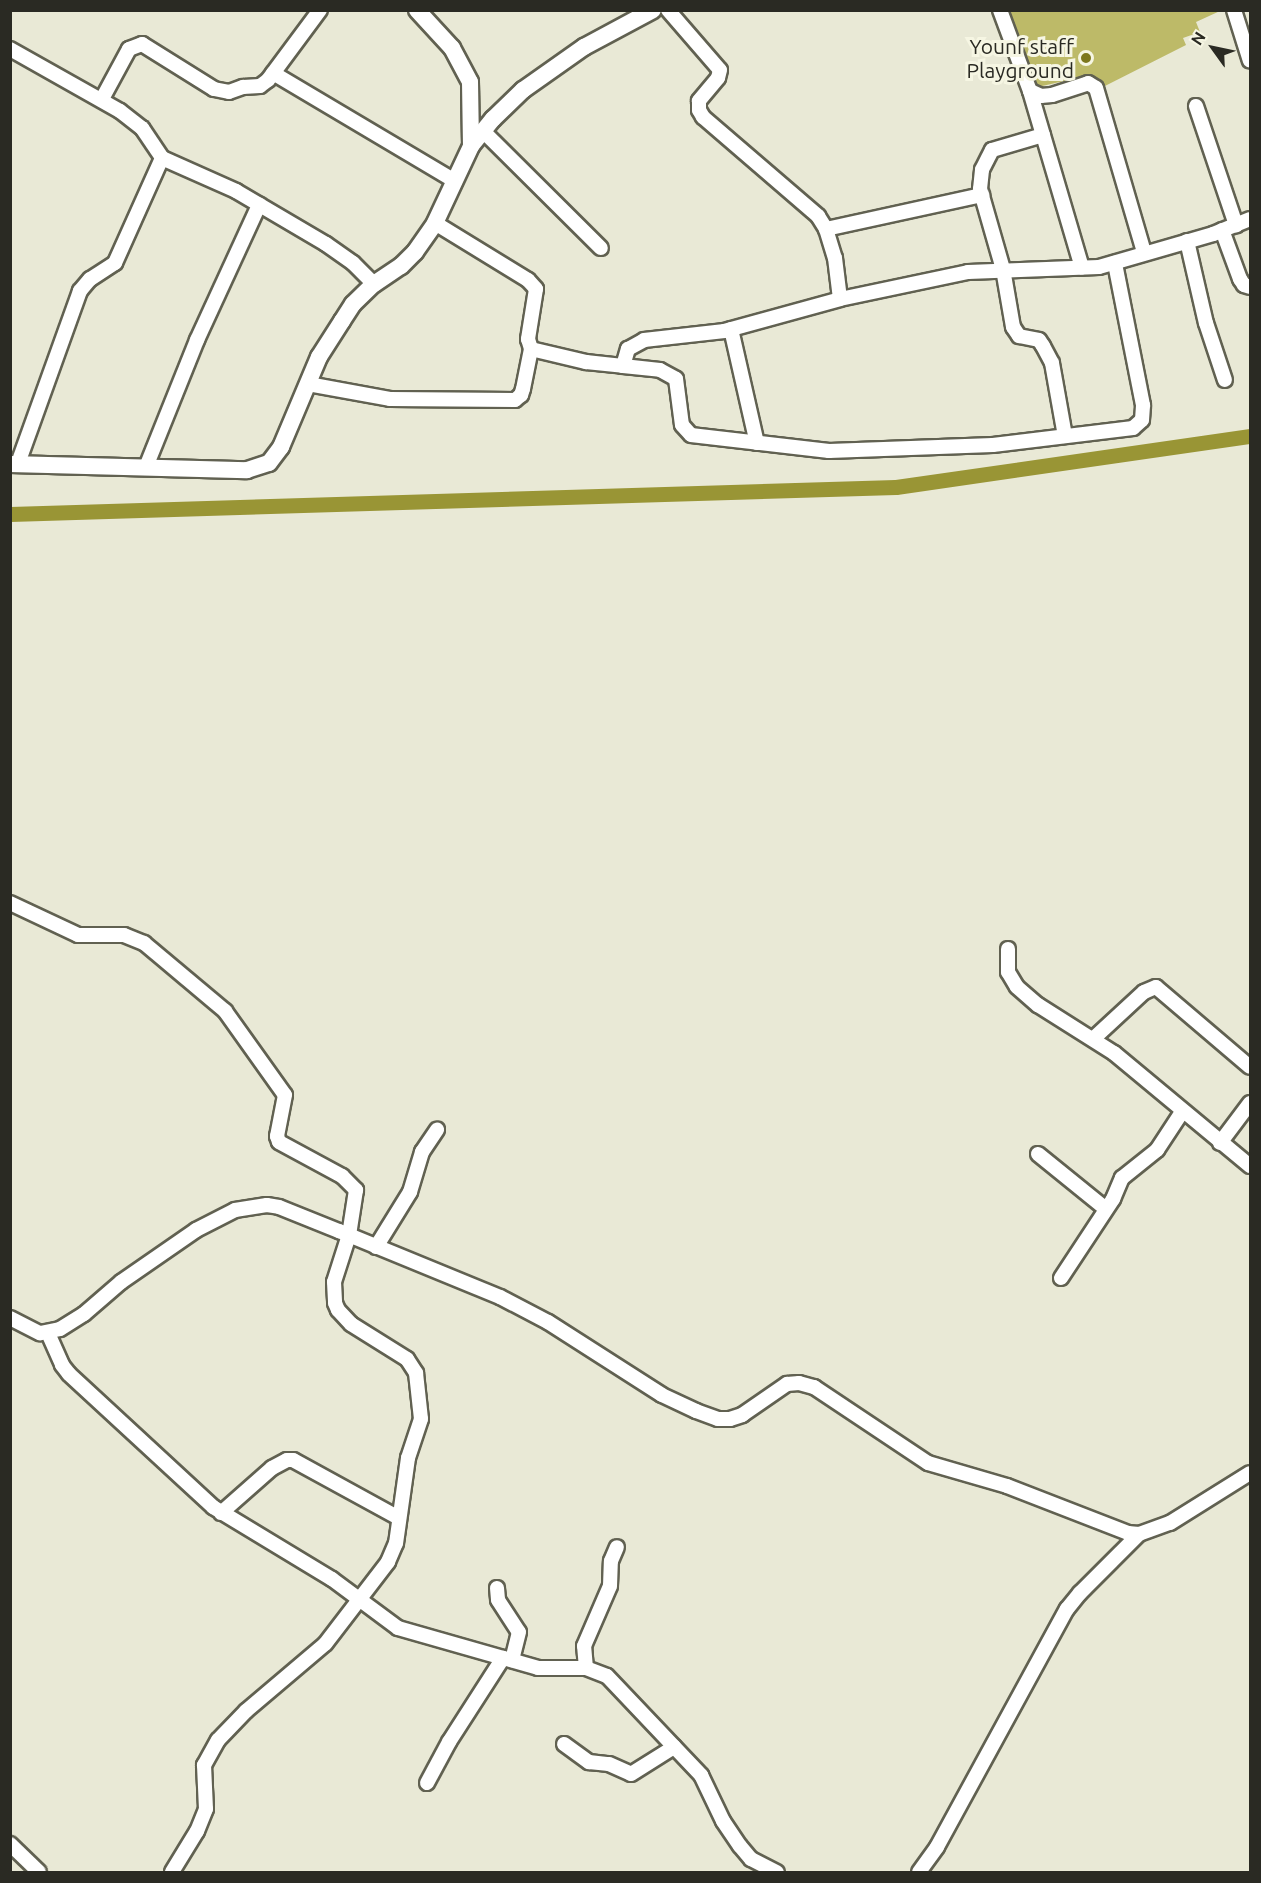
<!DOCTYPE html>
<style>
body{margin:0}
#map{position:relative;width:1261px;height:1883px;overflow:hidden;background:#e9e9d6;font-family:Ubuntu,sans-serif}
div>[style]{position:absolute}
.green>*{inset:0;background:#bdba68}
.canal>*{height:15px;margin:-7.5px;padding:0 7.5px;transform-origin:7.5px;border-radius:7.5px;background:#999535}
.roads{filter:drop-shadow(2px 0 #616151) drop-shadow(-2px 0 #616151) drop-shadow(0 2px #616151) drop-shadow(0 -2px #616151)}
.minor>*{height:14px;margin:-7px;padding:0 7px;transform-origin:7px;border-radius:7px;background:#fff}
.tertiary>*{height:16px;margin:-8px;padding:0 8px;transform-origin:8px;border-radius:8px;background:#fff}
.dots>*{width:16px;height:16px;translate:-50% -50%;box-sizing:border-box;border:3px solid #f6f6e3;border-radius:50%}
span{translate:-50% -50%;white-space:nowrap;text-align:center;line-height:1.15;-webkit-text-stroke:6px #f6f6e3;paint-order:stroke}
.poi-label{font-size:21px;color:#2a2a23}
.right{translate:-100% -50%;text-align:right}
.frame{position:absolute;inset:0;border:12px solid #2a2a23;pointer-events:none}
.north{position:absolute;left:1183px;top:18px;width:60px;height:60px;-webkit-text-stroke:4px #f6f6e3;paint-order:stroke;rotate:303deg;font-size:16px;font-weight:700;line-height:24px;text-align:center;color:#2a2a23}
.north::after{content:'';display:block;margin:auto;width:21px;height:27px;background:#2a2a23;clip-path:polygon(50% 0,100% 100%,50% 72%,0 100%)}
</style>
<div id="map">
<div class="green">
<i style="clip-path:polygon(998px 11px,1220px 10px,1220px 11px,1196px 22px,1200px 32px,1183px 38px,1186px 45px,1099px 89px,1088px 79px,1073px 79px,1029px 89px)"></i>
</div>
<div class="canal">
<i style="left:10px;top:514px;width:886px;rotate:-1.75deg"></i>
<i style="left:896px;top:487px;width:358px;rotate:-8.2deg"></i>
</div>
<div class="roads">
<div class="minor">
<i style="left:668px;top:10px;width:79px;rotate:49.1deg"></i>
<i style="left:720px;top:70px;width:8px;rotate:104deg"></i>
<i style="left:718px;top:78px;width:30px;rotate:130deg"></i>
<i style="left:699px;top:101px;width:9px;rotate:90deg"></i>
<i style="left:699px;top:110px;width:8px;rotate:60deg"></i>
<i style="left:703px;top:117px;width:152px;rotate:40.7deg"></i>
<i style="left:818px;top:216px;width:15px;rotate:58deg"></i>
<i style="left:826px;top:229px;width:30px;rotate:73deg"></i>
<i style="left:835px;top:258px;width:41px;rotate:83deg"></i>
<i style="left:1000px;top:10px;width:86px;rotate:69.7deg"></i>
<i style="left:1030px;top:91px;width:12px;rotate:24deg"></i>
<i style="left:1041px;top:96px;width:11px;rotate:-5deg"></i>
<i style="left:1052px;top:95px;width:38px;rotate:-18deg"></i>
<i style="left:1088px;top:83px;width:9px;rotate:32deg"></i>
<i style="left:1096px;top:88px;width:171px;rotate:73.7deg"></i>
<i style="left:1234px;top:10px;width:53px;rotate:72.6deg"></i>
<i style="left:10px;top:49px;width:126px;rotate:29.4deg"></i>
<i style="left:120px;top:111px;width:28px;rotate:38deg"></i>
<i style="left:142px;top:128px;width:36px;rotate:56deg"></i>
<i style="left:162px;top:158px;width:115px;rotate:114.1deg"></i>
<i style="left:115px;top:263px;width:30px;rotate:147deg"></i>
<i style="left:90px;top:279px;width:16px;rotate:130deg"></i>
<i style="left:80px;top:291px;width:183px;rotate:109.8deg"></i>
<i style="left:273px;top:73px;width:212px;rotate:30.7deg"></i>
<i style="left:1030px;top:91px;width:184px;rotate:73.6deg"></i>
<i style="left:102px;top:99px;width:57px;rotate:-61.6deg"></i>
<i style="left:129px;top:49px;width:14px;rotate:-21deg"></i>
<i style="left:142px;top:44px;width:85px;rotate:32deg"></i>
<i style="left:214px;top:89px;width:15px;rotate:11deg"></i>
<i style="left:229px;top:92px;width:15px;rotate:-20deg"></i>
<i style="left:243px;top:87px;width:17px;rotate:-3deg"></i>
<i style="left:260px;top:86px;width:10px;rotate:-37deg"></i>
<i style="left:268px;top:80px;width:87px;rotate:-53.4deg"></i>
<i style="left:1196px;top:106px;width:126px;rotate:71.4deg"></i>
<i style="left:483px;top:131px;width:166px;rotate:44.8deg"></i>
<i style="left:1043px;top:135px;width:53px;rotate:163.6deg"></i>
<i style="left:992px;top:150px;width:22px;rotate:117deg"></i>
<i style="left:982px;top:170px;width:19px;rotate:96deg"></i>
<i style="left:980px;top:189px;width:83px;rotate:74deg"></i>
<i style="left:1003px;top:269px;width:59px;rotate:80.2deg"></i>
<i style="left:1013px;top:327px;width:11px;rotate:56deg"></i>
<i style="left:1019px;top:336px;width:20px;rotate:11deg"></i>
<i style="left:1039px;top:340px;width:7px;rotate:56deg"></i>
<i style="left:1043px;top:346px;width:19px;rotate:62deg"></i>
<i style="left:1052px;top:363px;width:74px;rotate:79.9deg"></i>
<i style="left:162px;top:158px;width:81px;rotate:24deg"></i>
<i style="left:236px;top:191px;width:104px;rotate:30.5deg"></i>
<i style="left:326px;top:244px;width:33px;rotate:35deg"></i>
<i style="left:353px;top:263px;width:30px;rotate:45deg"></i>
<i style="left:435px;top:223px;width:109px;rotate:31.5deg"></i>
<i style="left:528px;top:280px;width:12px;rotate:48deg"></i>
<i style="left:536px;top:289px;width:51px;rotate:99.1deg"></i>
<i style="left:528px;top:339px;width:10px;rotate:73deg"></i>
<i style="left:531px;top:349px;width:57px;rotate:13.3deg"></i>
<i style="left:586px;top:362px;width:37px;rotate:6deg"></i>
<i style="left:623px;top:366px;width:18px;rotate:-74deg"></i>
<i style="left:628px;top:349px;width:18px;rotate:-29deg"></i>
<i style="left:644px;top:340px;width:81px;rotate:-6.4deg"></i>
<i style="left:724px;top:331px;width:120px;rotate:-15.4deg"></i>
<i style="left:840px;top:299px;width:131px;rotate:-11.9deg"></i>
<i style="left:968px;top:272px;width:131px;rotate:-2.2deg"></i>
<i style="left:1099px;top:267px;width:119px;rotate:-16.1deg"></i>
<i style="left:1213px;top:234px;width:40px;rotate:-22deg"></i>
<i style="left:826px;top:229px;width:160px;rotate:-12.3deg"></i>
<i style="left:1222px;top:230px;width:52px;rotate:69.8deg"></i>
<i style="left:1240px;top:279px;width:7px;rotate:56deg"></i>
<i style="left:1244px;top:285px;width:6px;rotate:18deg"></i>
<i style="left:1187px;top:241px;width:84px;rotate:77deg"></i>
<i style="left:1206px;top:323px;width:60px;rotate:71.6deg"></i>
<i style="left:731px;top:329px;width:117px;rotate:77.2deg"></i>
<i style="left:623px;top:366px;width:37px;rotate:6deg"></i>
<i style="left:660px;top:370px;width:18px;rotate:29deg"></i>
<i style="left:676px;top:379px;width:46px;rotate:82.6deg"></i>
<i style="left:682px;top:425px;width:13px;rotate:48deg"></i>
<i style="left:691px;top:435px;width:139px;rotate:6.6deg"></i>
<i style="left:829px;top:451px;width:164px;rotate:-2.1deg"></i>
<i style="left:993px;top:445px;width:141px;rotate:-6.9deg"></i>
<i style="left:1133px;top:428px;width:12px;rotate:-42deg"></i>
<i style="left:1142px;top:420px;width:15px;rotate:-86deg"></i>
<i style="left:1143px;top:405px;width:145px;rotate:-101.2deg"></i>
<i style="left:308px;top:384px;width:83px;rotate:10.4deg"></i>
<i style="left:390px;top:399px;width:125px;rotate:0.5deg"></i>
<i style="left:515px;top:400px;width:8px;rotate:-40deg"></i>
<i style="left:521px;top:395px;width:6px;rotate:-72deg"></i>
<i style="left:523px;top:389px;width:41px;rotate:-78.7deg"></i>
<i style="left:146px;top:467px;width:137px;rotate:-68.1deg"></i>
<i style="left:197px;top:340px;width:149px;rotate:-65.3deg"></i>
<i style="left:10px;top:903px;width:75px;rotate:25.2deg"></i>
<i style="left:78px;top:935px;width:46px"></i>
<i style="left:124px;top:935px;width:22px;rotate:22deg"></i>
<i style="left:144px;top:943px;width:106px;rotate:40deg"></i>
<i style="left:225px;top:1011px;width:103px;rotate:54.5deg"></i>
<i style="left:285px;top:1095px;width:42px;rotate:101deg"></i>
<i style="left:277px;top:1136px;width:6px;rotate:72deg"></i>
<i style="left:279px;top:1142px;width:72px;rotate:28.4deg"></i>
<i style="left:342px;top:1176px;width:20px;rotate:45deg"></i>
<i style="left:356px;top:1190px;width:46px;rotate:98.8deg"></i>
<i style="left:349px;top:1235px;width:49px;rotate:107.7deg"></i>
<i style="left:334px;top:1282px;width:21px;rotate:87deg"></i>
<i style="left:335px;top:1303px;width:8px;rotate:67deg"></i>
<i style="left:338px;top:1310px;width:19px;rotate:47deg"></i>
<i style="left:351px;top:1324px;width:66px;rotate:32deg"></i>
<i style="left:407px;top:1359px;width:17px;rotate:57deg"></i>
<i style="left:416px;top:1373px;width:46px;rotate:83.8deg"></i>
<i style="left:421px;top:1419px;width:41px;rotate:108.4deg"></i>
<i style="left:408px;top:1458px;width:86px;rotate:98deg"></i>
<i style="left:396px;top:1543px;width:21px;rotate:113deg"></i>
<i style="left:388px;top:1562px;width:103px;rotate:127.5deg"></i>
<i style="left:325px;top:1644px;width:104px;rotate:139.7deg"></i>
<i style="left:246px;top:1711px;width:40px;rotate:134deg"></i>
<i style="left:218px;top:1740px;width:29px;rotate:119deg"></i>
<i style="left:204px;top:1765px;width:44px;rotate:87.4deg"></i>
<i style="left:206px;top:1809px;width:24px;rotate:112deg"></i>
<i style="left:197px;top:1831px;width:48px;rotate:121.4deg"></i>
<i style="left:1008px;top:949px;width:23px;rotate:90deg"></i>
<i style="left:1008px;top:972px;width:17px;rotate:59deg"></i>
<i style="left:1017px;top:987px;width:28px;rotate:41deg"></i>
<i style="left:1038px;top:1005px;width:90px;rotate:32.3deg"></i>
<i style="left:1114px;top:1053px;width:177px;rotate:39.7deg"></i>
<i style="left:1093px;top:1039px;width:69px;rotate:-42.7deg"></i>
<i style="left:1144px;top:992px;width:13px;rotate:-23deg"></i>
<i style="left:1156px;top:987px;width:123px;rotate:40.4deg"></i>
<i style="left:1220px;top:1143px;width:50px;rotate:-53.1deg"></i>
<i style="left:1038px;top:1154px;width:87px;rotate:39deg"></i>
<i style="left:376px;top:1247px;width:65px;rotate:-58.3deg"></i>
<i style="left:410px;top:1192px;width:42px;rotate:-73.3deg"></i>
<i style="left:422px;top:1152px;width:27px;rotate:-56deg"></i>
<i style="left:1061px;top:1278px;width:95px;rotate:-56.6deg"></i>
<i style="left:1113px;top:1199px;width:23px;rotate:-67deg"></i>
<i style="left:1122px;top:1178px;width:45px;rotate:-38.7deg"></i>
<i style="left:1157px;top:1150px;width:45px;rotate:-56.7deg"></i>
<i style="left:10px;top:1318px;width:34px;rotate:27deg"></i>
<i style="left:40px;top:1333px;width:20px;rotate:-11deg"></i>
<i style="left:60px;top:1329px;width:28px;rotate:-32deg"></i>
<i style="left:84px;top:1314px;width:49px;rotate:-40.9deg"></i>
<i style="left:121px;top:1282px;width:91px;rotate:-34.7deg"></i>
<i style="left:196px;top:1230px;width:44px;rotate:-27.1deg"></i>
<i style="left:235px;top:1210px;width:32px;rotate:-9deg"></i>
<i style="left:267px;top:1205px;width:12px;rotate:9deg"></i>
<i style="left:279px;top:1207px;width:65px;rotate:21.8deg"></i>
<i style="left:339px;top:1231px;width:174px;rotate:22.3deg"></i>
<i style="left:500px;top:1297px;width:54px;rotate:27.5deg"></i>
<i style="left:548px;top:1322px;width:135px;rotate:32.6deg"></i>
<i style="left:662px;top:1395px;width:38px;rotate:25deg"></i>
<i style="left:696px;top:1411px;width:23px;rotate:20deg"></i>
<i style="left:718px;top:1419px;width:12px"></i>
<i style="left:730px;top:1419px;width:13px;rotate:-18deg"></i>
<i style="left:742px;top:1415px;width:55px;rotate:-34.6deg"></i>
<i style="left:787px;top:1384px;width:12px;rotate:-5deg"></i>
<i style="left:799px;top:1383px;width:16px;rotate:15deg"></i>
<i style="left:814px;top:1387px;width:137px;rotate:33.7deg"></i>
<i style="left:928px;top:1463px;width:82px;rotate:16.2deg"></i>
<i style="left:1007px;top:1486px;width:130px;rotate:21.2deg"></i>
<i style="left:1128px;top:1533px;width:11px;rotate:5deg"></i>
<i style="left:1139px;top:1534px;width:33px;rotate:-20deg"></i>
<i style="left:1170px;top:1523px;width:94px;rotate:-32deg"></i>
<i style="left:48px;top:1333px;width:35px;rotate:66deg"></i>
<i style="left:62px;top:1365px;width:11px;rotate:52deg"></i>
<i style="left:69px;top:1374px;width:196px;rotate:42.7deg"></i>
<i style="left:213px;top:1507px;width:139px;rotate:31.2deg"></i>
<i style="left:332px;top:1579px;width:82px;rotate:36.6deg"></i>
<i style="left:398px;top:1628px;width:146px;rotate:15.9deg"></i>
<i style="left:538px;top:1668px;width:48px"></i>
<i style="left:586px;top:1668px;width:22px;rotate:21deg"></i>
<i style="left:607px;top:1676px;width:137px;rotate:46.5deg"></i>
<i style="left:701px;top:1775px;width:51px;rotate:64.4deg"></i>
<i style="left:723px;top:1821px;width:30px;rotate:56deg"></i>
<i style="left:740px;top:1846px;width:17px;rotate:50deg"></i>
<i style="left:751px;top:1859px;width:29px;rotate:27deg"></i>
<i style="left:221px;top:1513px;width:68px;rotate:-41.4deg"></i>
<i style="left:272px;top:1468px;width:17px;rotate:-28deg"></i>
<i style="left:287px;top:1460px;width:6px"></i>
<i style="left:293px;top:1460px;width:121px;rotate:28.7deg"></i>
<i style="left:497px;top:1588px;width:12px;rotate:85deg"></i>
<i style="left:498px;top:1600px;width:38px;rotate:57deg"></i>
<i style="left:519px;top:1632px;width:29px;rotate:104deg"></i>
<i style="left:586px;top:1668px;width:22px;rotate:-95deg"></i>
<i style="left:584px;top:1646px;width:65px;rotate:-66.6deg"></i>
<i style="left:610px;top:1586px;width:25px;rotate:-88deg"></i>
<i style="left:611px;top:1561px;width:15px;rotate:-67deg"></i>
<i style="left:564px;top:1744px;width:31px;rotate:36deg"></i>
<i style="left:589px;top:1762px;width:20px;rotate:6deg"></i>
<i style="left:609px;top:1764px;width:24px;rotate:24deg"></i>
<i style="left:631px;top:1774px;width:51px;rotate:-32.1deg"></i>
<i style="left:427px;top:1783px;width:47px;rotate:-61.8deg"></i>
<i style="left:449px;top:1742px;width:100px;rotate:-57.3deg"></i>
<i style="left:10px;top:1844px;width:40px;rotate:44deg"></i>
<i style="left:919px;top:1872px;width:31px;rotate:-54deg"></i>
<i style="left:937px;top:1847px;width:271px;rotate:-61.4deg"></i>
<i style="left:1067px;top:1609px;width:21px;rotate:-51deg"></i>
<i style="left:1080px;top:1593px;width:83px;rotate:-45deg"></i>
</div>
<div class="tertiary">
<i style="left:417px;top:10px;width:52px;rotate:47.4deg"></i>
<i style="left:452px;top:48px;width:38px;rotate:62deg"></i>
<i style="left:470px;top:82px;width:64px;rotate:89.1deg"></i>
<i style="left:10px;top:464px;width:237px;rotate:1.5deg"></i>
<i style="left:247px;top:470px;width:23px;rotate:-18deg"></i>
<i style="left:269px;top:463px;width:20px;rotate:-53deg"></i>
<i style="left:281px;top:447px;width:98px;rotate:-67.1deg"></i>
<i style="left:319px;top:357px;width:43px;rotate:-57.4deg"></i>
<i style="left:342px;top:321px;width:20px;rotate:-57deg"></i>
<i style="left:353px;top:304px;width:29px;rotate:-44deg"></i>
<i style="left:374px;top:284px;width:32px;rotate:-34deg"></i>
<i style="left:401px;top:266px;width:20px;rotate:-45deg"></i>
<i style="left:415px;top:252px;width:35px;rotate:-55deg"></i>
<i style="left:435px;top:223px;width:85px;rotate:-64.9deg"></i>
<i style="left:471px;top:146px;width:35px;rotate:-51deg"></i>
<i style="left:493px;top:119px;width:42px;rotate:-44deg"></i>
<i style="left:523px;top:90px;width:75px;rotate:-35.2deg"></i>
<i style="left:584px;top:47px;width:78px;rotate:-28.2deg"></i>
</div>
</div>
<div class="dots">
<i style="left:1086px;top:58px;background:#7d781e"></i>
</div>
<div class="poi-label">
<span class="right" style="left:1074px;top:58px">Younf staff<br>Playground</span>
</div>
<div class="frame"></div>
<div class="north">N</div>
</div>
